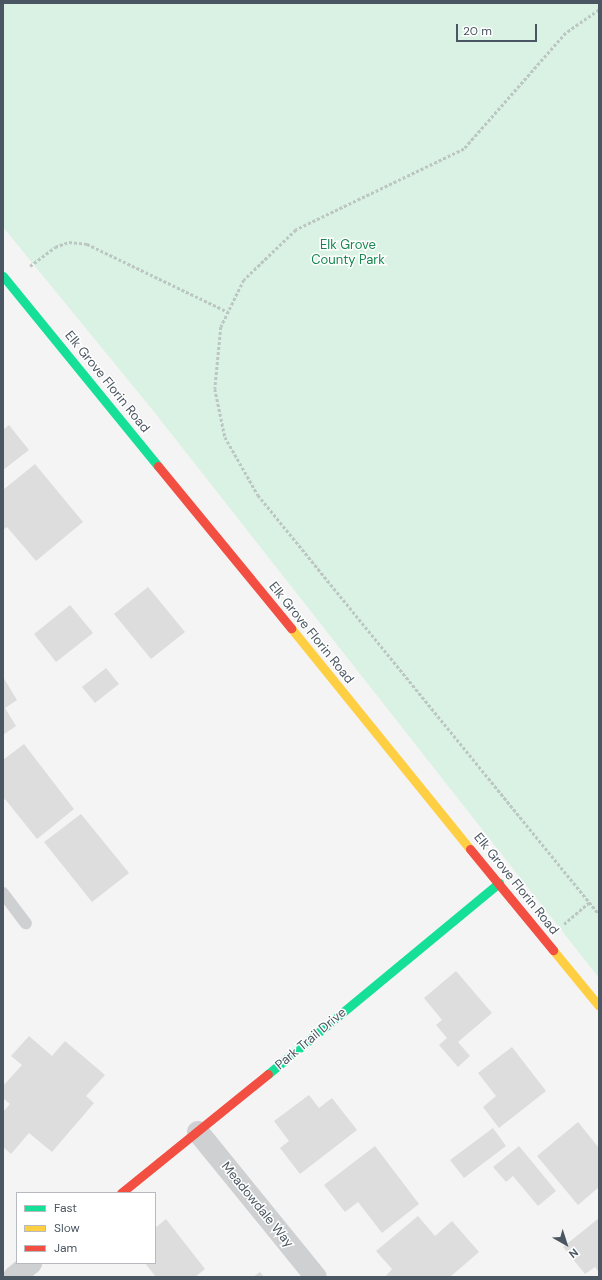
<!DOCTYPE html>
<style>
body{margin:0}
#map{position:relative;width:602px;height:1280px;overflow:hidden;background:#f4f4f4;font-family:"DM Sans",sans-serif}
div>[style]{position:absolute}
.green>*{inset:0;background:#d9f2e3}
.building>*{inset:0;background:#ddddde}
.path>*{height:2.5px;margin-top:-1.25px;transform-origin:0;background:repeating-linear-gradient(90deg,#bcc7c4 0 3px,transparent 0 5px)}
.lane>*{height:12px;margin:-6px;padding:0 6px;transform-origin:6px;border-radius:6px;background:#ced0d2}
.street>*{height:22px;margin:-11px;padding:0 11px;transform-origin:11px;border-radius:11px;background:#ced0d2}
.fast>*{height:9px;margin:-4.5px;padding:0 4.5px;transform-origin:4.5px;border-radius:4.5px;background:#16e098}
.slow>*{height:9px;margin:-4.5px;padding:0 4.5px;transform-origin:4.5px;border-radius:4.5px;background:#ffcf43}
.jam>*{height:9px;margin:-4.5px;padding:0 4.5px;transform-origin:4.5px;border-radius:4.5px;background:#f24e42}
span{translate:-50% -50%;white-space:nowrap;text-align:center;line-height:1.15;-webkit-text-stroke:3px #fff;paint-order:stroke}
.park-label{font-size:13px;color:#17864f}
.street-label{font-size:13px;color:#4a5661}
.frame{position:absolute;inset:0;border:4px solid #4a5661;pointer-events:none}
.legend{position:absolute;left:16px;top:1192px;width:140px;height:72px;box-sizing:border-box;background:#fff;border:1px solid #b7bbc0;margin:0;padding:5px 7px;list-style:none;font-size:12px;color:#4a5661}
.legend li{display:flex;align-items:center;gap:8px;height:20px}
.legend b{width:20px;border:1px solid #b7bbc0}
.north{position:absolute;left:546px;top:1224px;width:40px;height:40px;-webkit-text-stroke:3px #fff;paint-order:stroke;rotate:141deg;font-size:11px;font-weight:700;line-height:16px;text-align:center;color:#4a5661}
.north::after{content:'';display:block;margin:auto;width:14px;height:18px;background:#4a5661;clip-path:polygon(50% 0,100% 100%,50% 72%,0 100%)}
.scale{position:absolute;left:456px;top:24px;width:81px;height:18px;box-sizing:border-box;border:2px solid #4a5661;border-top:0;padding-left:5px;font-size:12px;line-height:14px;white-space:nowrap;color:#4a5661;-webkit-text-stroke:3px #fff;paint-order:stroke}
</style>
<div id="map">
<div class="green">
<i style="clip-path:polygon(3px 3px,599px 3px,599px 978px,155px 413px,3px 227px)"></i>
</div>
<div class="building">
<i style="clip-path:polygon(9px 425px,29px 450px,3px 470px,3px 430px)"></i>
<i style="clip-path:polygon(35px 464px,83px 522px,36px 561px,7px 527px,3px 530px,3px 490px)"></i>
<i style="clip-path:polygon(148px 587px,185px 632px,151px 659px,114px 614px)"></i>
<i style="clip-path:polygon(70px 605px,93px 633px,56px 662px,34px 634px)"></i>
<i style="clip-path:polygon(106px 668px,119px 684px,95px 703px,82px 687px)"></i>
<i style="clip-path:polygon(3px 677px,17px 700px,5px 708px,16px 726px,3px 735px)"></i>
<i style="clip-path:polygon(24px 744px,74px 809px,37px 839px,5px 799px,3px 801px,3px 760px)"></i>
<i style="clip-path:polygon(81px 814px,129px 873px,92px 902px,44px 842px)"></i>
<i style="clip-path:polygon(456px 971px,492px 1013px,458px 1042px,470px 1056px,458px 1067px,439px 1045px,447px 1038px,436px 1025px,442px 1020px,424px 998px)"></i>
<i style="clip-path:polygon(29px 1036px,52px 1056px,65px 1041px,105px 1075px,86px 1096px,94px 1103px,52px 1152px,29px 1133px,11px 1154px,3px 1147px,3px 1112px,10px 1104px,3px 1098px,3px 1086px,22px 1065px,11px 1056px)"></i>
<i style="clip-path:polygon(512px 1047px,546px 1091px,499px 1128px,483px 1107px,496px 1096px,478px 1073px)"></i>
<i style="clip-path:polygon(309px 1095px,319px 1108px,332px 1098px,357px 1130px,300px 1174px,280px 1148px,289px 1141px,274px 1121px)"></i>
<i style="clip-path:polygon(578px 1122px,599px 1148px,599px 1187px,578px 1205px,537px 1156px)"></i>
<i style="clip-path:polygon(493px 1128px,506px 1146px,464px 1178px,450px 1160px)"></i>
<i style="clip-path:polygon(375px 1146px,419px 1204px,382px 1233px,358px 1202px,345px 1212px,324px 1185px)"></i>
<i style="clip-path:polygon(519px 1146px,556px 1191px,538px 1206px,513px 1176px,506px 1182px,493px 1167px)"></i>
<i style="clip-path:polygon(418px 1216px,435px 1236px,452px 1221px,479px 1252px,450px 1277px,385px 1277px,392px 1269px,376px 1251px)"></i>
<i style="clip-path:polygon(599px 1218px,599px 1272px,595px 1267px,585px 1274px,563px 1247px)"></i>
<i style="clip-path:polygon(166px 1219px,205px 1269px,195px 1277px,156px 1277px,145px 1263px,155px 1263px,155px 1228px)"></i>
<i style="clip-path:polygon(260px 1272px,264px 1277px,253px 1277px)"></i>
</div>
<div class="path">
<i style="left:599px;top:10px;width:40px;rotate:145.1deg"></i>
<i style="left:566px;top:33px;width:154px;rotate:131.3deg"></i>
<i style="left:464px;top:149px;width:187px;rotate:154.3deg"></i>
<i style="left:296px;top:230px;width:72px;rotate:136.1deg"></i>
<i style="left:244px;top:280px;width:52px;rotate:116.1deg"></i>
<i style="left:221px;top:327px;width:62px;rotate:95.5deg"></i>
<i style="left:215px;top:389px;width:49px;rotate:78.2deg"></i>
<i style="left:225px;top:437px;width:67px;rotate:60.4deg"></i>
<i style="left:258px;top:495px;width:540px;rotate:50.86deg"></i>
<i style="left:30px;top:266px;width:31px;rotate:-37deg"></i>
<i style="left:55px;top:247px;width:15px;rotate:-20deg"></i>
<i style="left:69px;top:242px;width:18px;rotate:6deg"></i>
<i style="left:87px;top:244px;width:157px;rotate:25.7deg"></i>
<i style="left:564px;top:924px;width:33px;rotate:-41deg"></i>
</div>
<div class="lane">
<i style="left:3px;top:893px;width:38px;rotate:53deg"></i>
</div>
<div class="street">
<i style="left:198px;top:1132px;width:187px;rotate:50.9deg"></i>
<i style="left:14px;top:1277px;width:22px;rotate:-39deg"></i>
</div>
<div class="fast">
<i style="left:3px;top:276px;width:245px;rotate:50.8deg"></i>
<i style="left:268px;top:1074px;width:300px;rotate:-39.6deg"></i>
</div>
<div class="slow">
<i style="left:291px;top:628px;width:284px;rotate:51deg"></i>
<i style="left:553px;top:950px;width:72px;rotate:50.6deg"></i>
</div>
<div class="jam">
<i style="left:158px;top:466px;width:210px;rotate:50.6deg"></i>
<i style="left:470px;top:849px;width:131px;rotate:50.6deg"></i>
<i style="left:121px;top:1193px;width:189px;rotate:-39deg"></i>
</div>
<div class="park-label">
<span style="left:348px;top:253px">Elk Grove<br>County Park</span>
</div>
<div class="street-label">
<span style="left:107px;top:382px;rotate:51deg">Elk Grove Florin Road</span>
<span style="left:311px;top:633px;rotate:51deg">Elk Grove Florin Road</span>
<span style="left:516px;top:884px;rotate:51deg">Elk Grove Florin Road</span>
<span style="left:311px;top:1039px;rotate:-40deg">Park Trail Drive</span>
<span style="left:257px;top:1205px;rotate:51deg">Meadowdale Way</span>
</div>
<div class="frame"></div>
<ul class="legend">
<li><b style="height:5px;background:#16e098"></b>Fast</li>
<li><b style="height:5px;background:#ffcf43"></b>Slow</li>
<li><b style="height:5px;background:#f24e42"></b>Jam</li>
</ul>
<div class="north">N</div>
<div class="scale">20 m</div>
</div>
